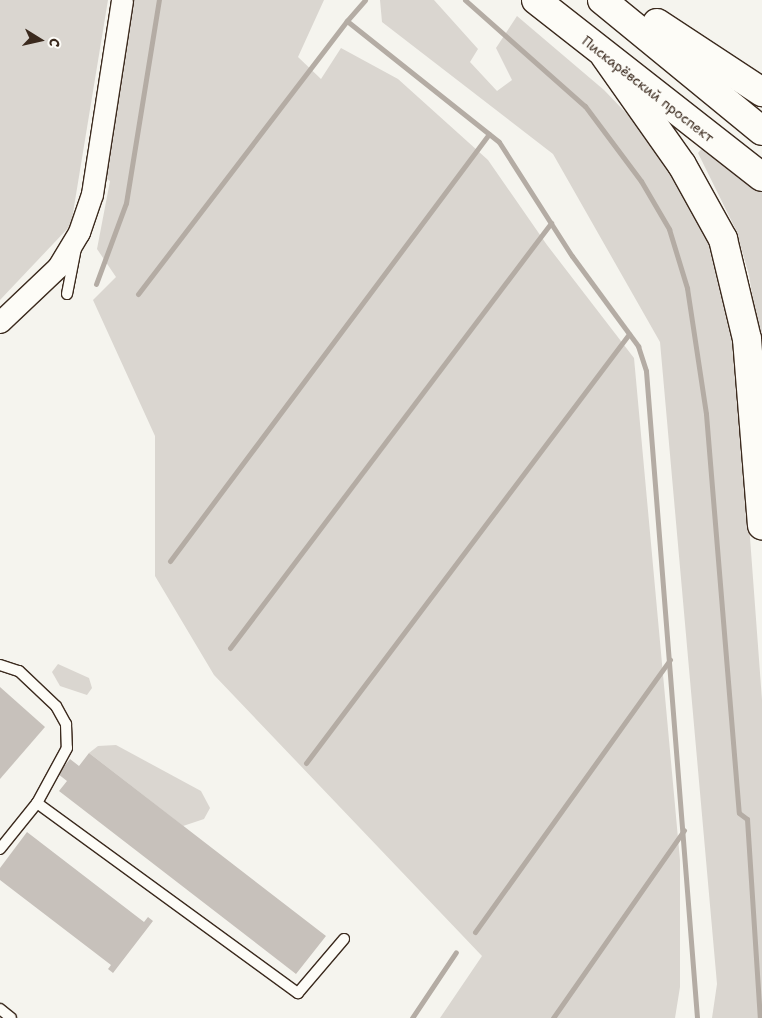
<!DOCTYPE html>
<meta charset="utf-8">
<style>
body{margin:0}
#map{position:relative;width:762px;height:1018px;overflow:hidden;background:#f5f4ee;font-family:"Shantell Sans",sans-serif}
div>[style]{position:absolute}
.green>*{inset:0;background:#dad6d0}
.stream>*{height:5px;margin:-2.5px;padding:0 2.5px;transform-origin:2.5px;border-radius:2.5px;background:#b4aca4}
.building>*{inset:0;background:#c7c1bb}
.roads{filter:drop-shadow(1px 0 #3b2a1e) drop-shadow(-1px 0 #3b2a1e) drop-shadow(0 1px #3b2a1e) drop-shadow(0 -1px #3b2a1e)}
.service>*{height:10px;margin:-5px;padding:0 5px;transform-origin:5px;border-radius:5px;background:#fdfcf7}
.minor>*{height:21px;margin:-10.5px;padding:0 10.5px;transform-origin:10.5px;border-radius:10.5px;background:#fdfcf7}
.secondary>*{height:28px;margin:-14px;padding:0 14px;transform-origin:14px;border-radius:14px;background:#fdfcf7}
span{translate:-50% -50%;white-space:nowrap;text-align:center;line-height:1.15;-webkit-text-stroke:4px #fdfcf7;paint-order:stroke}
.street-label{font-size:14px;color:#3b2a1e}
.north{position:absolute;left:15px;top:15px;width:50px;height:50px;-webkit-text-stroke:4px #fdfcf7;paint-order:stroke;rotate:100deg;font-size:14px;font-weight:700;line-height:20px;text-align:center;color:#3b2a1e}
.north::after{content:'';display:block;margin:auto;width:18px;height:22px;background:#3b2a1e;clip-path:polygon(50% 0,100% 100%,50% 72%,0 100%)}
</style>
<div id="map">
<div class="green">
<i style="clip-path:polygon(0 0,108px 0,71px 225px,0 300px)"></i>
<i style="clip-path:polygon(130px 0,324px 0,298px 57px,321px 79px,341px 48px,398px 79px,488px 160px,547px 245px,634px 358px,680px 860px,680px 987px,675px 1018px,440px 1018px,482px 956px,214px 675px,155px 576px,155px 436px,93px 300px,116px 277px,97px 249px,110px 181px,103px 176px)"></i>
<i style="clip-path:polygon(380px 0,434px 0,478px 49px,470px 62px,497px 91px,512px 80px,496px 48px,517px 16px,604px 90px,654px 142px,707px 232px,735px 335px,762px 700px,762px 1018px,712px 1018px,717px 984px,660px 342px,553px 154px,382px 22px)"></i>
<i style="clip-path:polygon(704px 146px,762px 191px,762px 356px,749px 275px,736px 230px,698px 153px)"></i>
<i style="clip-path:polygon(58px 664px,89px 678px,92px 688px,87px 695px,60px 686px,52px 672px)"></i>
<i style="clip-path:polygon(116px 745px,201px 791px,210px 808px,204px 819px,183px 826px,89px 753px,98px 746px)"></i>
</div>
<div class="stream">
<i style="left:365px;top:0;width:28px;rotate:131deg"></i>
<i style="left:347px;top:21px;width:194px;rotate:38.5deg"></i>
<i style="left:499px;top:142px;width:135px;rotate:57.4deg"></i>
<i style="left:572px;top:256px;width:112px;rotate:53.7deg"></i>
<i style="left:638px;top:346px;width:26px;rotate:72deg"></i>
<i style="left:646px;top:371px;width:649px;rotate:85.49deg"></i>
<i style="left:465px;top:0;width:160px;rotate:41.5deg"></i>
<i style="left:585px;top:106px;width:94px;rotate:53.3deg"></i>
<i style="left:641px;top:181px;width:56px;rotate:59.7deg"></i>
<i style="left:669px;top:229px;width:62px;rotate:73deg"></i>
<i style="left:687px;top:288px;width:127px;rotate:81.4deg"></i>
<i style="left:706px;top:414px;width:400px;rotate:85.3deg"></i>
<i style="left:739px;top:813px;width:10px;rotate:37deg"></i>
<i style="left:747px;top:819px;width:199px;rotate:86.3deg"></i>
<i style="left:96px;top:284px;width:86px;rotate:-69.7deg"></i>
<i style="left:126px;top:203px;width:206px;rotate:-80.8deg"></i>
<i style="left:138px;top:294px;width:344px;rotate:-52.6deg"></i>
<i style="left:170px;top:561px;width:533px;rotate:-53.24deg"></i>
<i style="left:230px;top:648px;width:533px;rotate:-52.94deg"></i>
<i style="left:306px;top:763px;width:537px;rotate:-53.02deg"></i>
<i style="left:475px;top:932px;width:335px;rotate:-54.4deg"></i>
<i style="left:412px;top:1018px;width:79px;rotate:-56.3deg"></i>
<i style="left:553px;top:1018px;width:229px;rotate:-55.1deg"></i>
</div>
<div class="building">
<i style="clip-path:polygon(0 687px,45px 727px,0 779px)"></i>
<i style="clip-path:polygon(89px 753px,326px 936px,296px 974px,59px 791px,67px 781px,58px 774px,70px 759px,79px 766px)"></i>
<i style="clip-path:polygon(27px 832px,144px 922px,148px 917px,153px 921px,113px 973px,108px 969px,111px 965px,0 880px,0 868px)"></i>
</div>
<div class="roads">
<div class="service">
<i style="left:67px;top:294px;width:47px;rotate:-78.9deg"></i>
<i style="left:0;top:665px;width:20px;rotate:18deg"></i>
<i style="left:19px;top:671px;width:51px;rotate:43.4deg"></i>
<i style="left:56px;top:706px;width:21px;rotate:61deg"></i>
<i style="left:66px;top:724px;width:24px;rotate:88deg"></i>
<i style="left:67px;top:748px;width:63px;rotate:118.6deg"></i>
<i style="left:37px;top:803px;width:59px;rotate:128.8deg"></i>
<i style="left:37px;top:803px;width:323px;rotate:36.1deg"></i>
<i style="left:298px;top:993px;width:71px;rotate:-49.6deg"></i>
<i style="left:0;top:1009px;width:14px;rotate:39deg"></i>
</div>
<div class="minor">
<i style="left:0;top:322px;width:80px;rotate:-43.5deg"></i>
<i style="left:58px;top:267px;width:41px;rotate:-59deg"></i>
<i style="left:79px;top:232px;width:40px;rotate:-71.1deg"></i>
<i style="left:92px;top:194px;width:196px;rotate:-81.2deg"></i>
</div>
<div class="secondary">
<i style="left:536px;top:0;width:287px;rotate:38.1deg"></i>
<i style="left:602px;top:0;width:207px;rotate:39.3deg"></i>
<i style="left:657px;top:23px;width:126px;rotate:33.3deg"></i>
<i style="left:605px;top:56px;width:133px;rotate:54.8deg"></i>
<i style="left:682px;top:165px;width:85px;rotate:61deg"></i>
<i style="left:723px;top:239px;width:103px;rotate:76.5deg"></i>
<i style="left:747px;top:339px;width:187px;rotate:85.4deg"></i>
</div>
</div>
<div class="street-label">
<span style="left:648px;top:89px;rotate:38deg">Пискарёвский проспект</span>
</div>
<div class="north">С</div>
</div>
